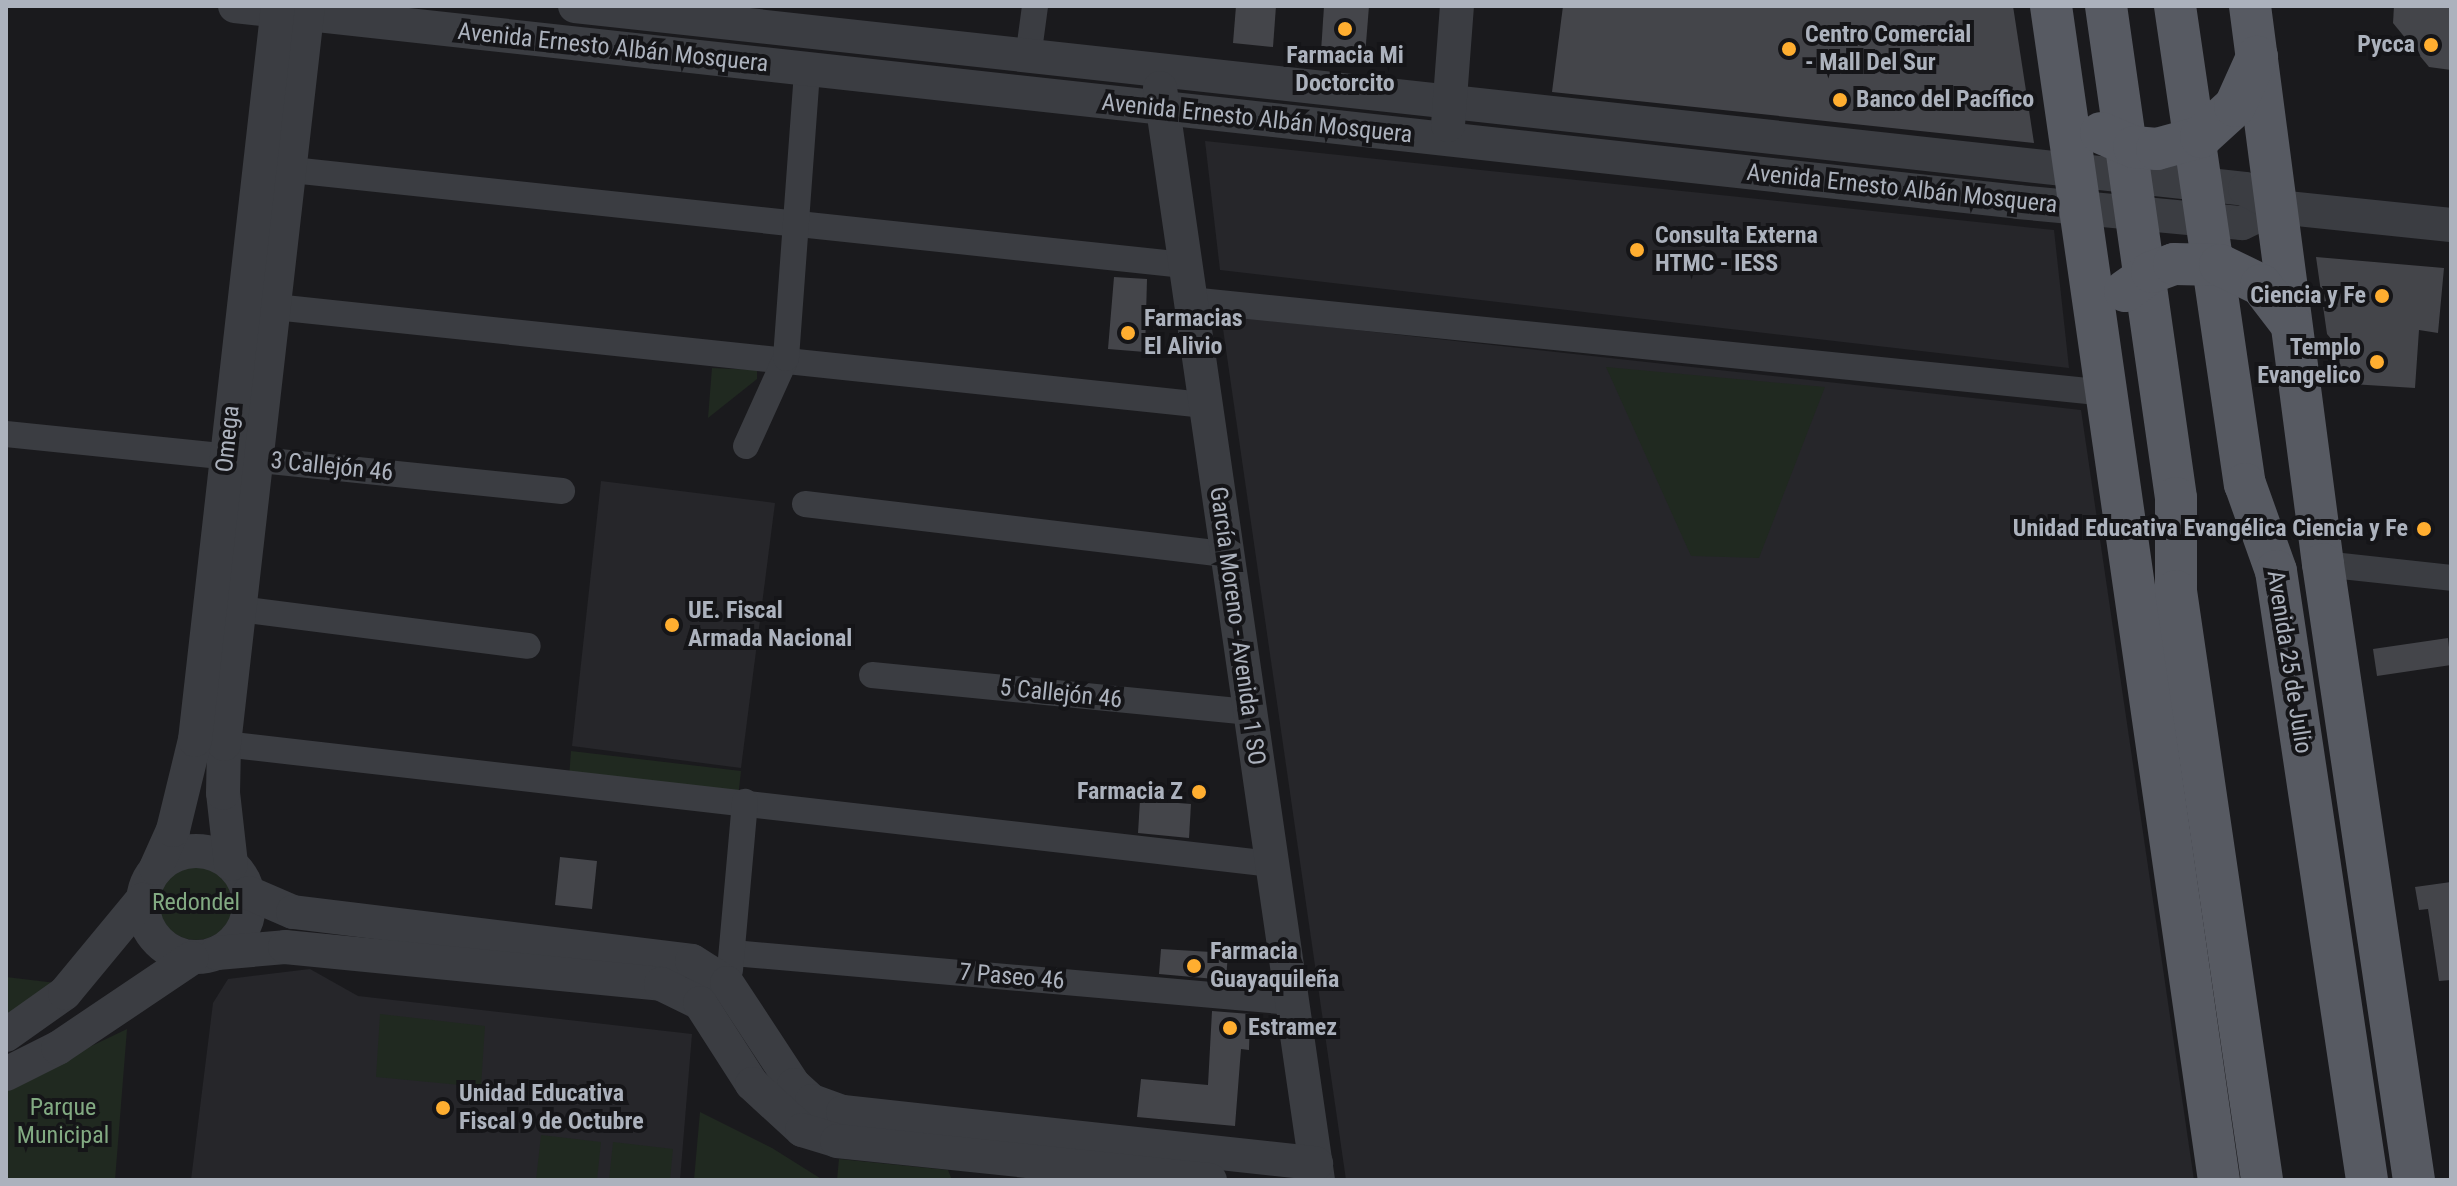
<!DOCTYPE html>
<meta charset="utf-8">
<style>
body{margin:0}
#map{position:relative;width:2457px;height:1186px;overflow:hidden;background:#1a1a1d;font-family:"Roboto Condensed",sans-serif}
div>[style]{position:absolute}
.built>*{inset:0;background:#26262a}
.green>*{inset:0;background:#202920}
.round{border-radius:50%}
.building>*{inset:0;background:#44454a}
.minor>*{height:26px;margin:-13px;padding:0 13px;transform-origin:13px;border-radius:13px;background:#3b3d42}
.tertiary>*{height:34px;margin:-17px;padding:0 17px;transform-origin:17px;border-radius:17px;background:#3b3d42}
.tertiary>.ring{margin:-17px;padding:0;box-sizing:content-box;background:none;border:34px solid #3b3d42;border-radius:50%}
.primary>*{height:42px;margin:-21px;padding:0 21px;transform-origin:21px;border-radius:21px;background:#575a62}
.dots>*{width:22px;height:22px;translate:-50% -50%;box-sizing:border-box;border:4px solid #151518;border-radius:50%}
span{translate:-50% -50%;white-space:nowrap;text-align:center;line-height:1.15;-webkit-text-stroke:8px #151518;paint-order:stroke}
.poi-label{font-size:24px;color:#acb2bd;font-weight:700}
.left{translate:0 -50%;text-align:left}
.right{translate:-100% -50%;text-align:right}
.street-label{font-size:24px;color:#acb2bd}
.park-label{font-size:24px;color:#82aa82}
.frame{position:absolute;inset:0;border:8px solid #acb2bd;pointer-events:none}
</style>
<div id="map">
<div class="built">
<i style="clip-path:polygon(1205px 141px,2054px 230px,2069px 368px,1220px 270px)"></i>
<i style="clip-path:polygon(1221px 315px,2081px 410px,2194px 1180px,1346px 1180px)"></i>
<i style="clip-path:polygon(601px 481px,775px 503px,741px 768px,572px 746px)"></i>
<i style="clip-path:polygon(310px 969px,358px 996px,692px 1034px,680px 1180px,191px 1180px,213px 1003px,228px 979px)"></i>
</div>
<div class="green">
<i style="clip-path:polygon(1606px 367px,1825px 387px,1759px 558px,1691px 556px)"></i>
<i style="clip-path:polygon(712px 368px,757px 370px,757px 379px,708px 418px)"></i>
<i style="clip-path:polygon(571px 751px,741px 771px,738px 798px,569px 778px)"></i>
<i class="round" style="left:159px;top:866px;width:74px;height:74px"></i>
<i style="clip-path:polygon(6px 977px,56px 983px,6px 1029px)"></i>
<i style="clip-path:polygon(380px 1014px,485px 1026px,481px 1087px,376px 1077px)"></i>
<i style="clip-path:polygon(127px 1029px,115px 1180px,6px 1180px,6px 1087px)"></i>
<i style="clip-path:polygon(700px 1112px,772px 1148px,823px 1180px,694px 1180px)"></i>
<i style="clip-path:polygon(541px 1135px,601px 1142px,597px 1180px,536px 1180px)"></i>
<i style="clip-path:polygon(613px 1142px,673px 1149px,670px 1180px,609px 1180px)"></i>
<i style="clip-path:polygon(839px 1159px,948px 1170px,952px 1180px,837px 1180px)"></i>
</div>
<div class="building">
<i style="clip-path:polygon(1236px 6px,1276px 6px,1273px 47px,1233px 43px)"></i>
<i style="clip-path:polygon(1324px 6px,1369px 6px,1365px 56px,1321px 52px)"></i>
<i style="clip-path:polygon(1563px 6px,2013px 6px,2034px 143px,1552px 92px)"></i>
<i style="clip-path:polygon(2394px 6px,2451px 6px,2451px 70px,2429px 67px,2393px 23px)"></i>
<i style="clip-path:polygon(2316px 257px,2444px 268px,2438px 333px,2419px 330px,2415px 388px,2335px 383px,2338px 347px,2327px 334px)"></i>
<i style="clip-path:polygon(1114px 277px,1147px 279px,1145px 352px,1108px 349px)"></i>
<i style="clip-path:polygon(2448px 638px,2451px 665px,2377px 676px,2373px 649px)"></i>
<i style="clip-path:polygon(1140px 800px,1191px 804px,1189px 838px,1138px 833px)"></i>
<i style="clip-path:polygon(560px 857px,597px 861px,592px 909px,555px 905px)"></i>
<i style="clip-path:polygon(2451px 882px,2451px 980px,2439px 981px,2428px 909px,2419px 910px,2415px 887px)"></i>
<i style="clip-path:polygon(1161px 949px,1228px 953px,1226px 980px,1159px 974px)"></i>
<i style="clip-path:polygon(1212px 1011px,1250px 1014px,1249px 1050px,1241px 1049px,1235px 1126px,1137px 1117px,1141px 1079px,1208px 1085px)"></i>
</div>
<div class="minor">
<i style="left:1028px;top:58px;width:52px;rotate:-82.3deg"></i>
<i style="left:292px;top:170px;width:897px;rotate:6.08deg"></i>
<i style="left:1190px;top:300px;width:922px;rotate:5.79deg"></i>
<i style="left:275px;top:307px;width:935px;rotate:6.02deg"></i>
<i style="left:6px;top:434px;width:559px;rotate:5.85deg"></i>
<i style="left:746px;top:446px;width:97px;rotate:-65.6deg"></i>
<i style="left:786px;top:358px;width:290px;rotate:-85.8deg"></i>
<i style="left:805px;top:504px;width:425px;rotate:6.8deg"></i>
<i style="left:2323px;top:564px;width:129px;rotate:6.2deg"></i>
<i style="left:240px;top:609px;width:290px;rotate:7.3deg"></i>
<i style="left:872px;top:675px;width:380px;rotate:5.6deg"></i>
<i style="left:224px;top:744px;width:1055px;rotate:6.53deg"></i>
<i style="left:733px;top:953px;width:561px;rotate:5.01deg"></i>
<i style="left:730px;top:970px;width:169px;rotate:-84.9deg"></i>
</div>
<div class="tertiary">
<i style="left:235px;top:6px;width:1794px;rotate:6.27deg"></i>
<i style="left:2018px;top:202px;width:225px;rotate:5.4deg"></i>
<i style="left:2242px;top:223px;width:38px;rotate:-25deg"></i>
<i style="left:575px;top:6px;width:1680px;rotate:6.25deg"></i>
<i style="left:2245px;top:189px;width:37px;rotate:29deg"></i>
<i style="left:2277px;top:207px;width:175px;rotate:5.9deg"></i>
<i style="left:1160px;top:88px;width:1103px;rotate:81.77deg"></i>
<i style="left:1448px;top:125px;width:119px;rotate:-85.7deg"></i>
<i class="ring" style="left:143px;top:851px;width:72px;height:72px"></i>
<i style="left:231px;top:864px;width:71px;rotate:-96.4deg"></i>
<i style="left:223px;top:793px;width:49px;rotate:-88.8deg"></i>
<i style="left:224px;top:744px;width:743px;rotate:-83.51deg"></i>
<i style="left:156px;top:868px;width:42px;rotate:-65.9deg"></i>
<i style="left:173px;top:830px;width:93px;rotate:-76.3deg"></i>
<i style="left:195px;top:740px;width:739px;rotate:-83.55deg"></i>
<i style="left:249px;top:893px;width:48px;rotate:23.4deg"></i>
<i style="left:293px;top:912px;width:402px;rotate:7deg"></i>
<i style="left:692px;top:961px;width:41px;rotate:32.2deg"></i>
<i style="left:727px;top:983px;width:122px;rotate:56.7deg"></i>
<i style="left:794px;top:1085px;width:24px;rotate:42deg"></i>
<i style="left:812px;top:1101px;width:33px;rotate:20deg"></i>
<i style="left:843px;top:1112px;width:476px;rotate:6.2deg"></i>
<i style="left:217px;top:953px;width:68px;rotate:-5deg"></i>
<i style="left:285px;top:947px;width:378px;rotate:5.6deg"></i>
<i style="left:661px;top:984px;width:43px;rotate:26deg"></i>
<i style="left:700px;top:1003px;width:96px;rotate:57.3deg"></i>
<i style="left:752px;top:1084px;width:68px;rotate:42.6deg"></i>
<i style="left:802px;top:1130px;width:37px;rotate:17deg"></i>
<i style="left:837px;top:1141px;width:375px;rotate:6deg"></i>
<i style="left:6px;top:1035px;width:72px;rotate:-35.4deg"></i>
<i style="left:65px;top:993px;width:121px;rotate:-50.4deg"></i>
<i style="left:6px;top:1074px;width:58px;rotate:-26.6deg"></i>
<i style="left:58px;top:1048px;width:161px;rotate:-33.9deg"></i>
</div>
<div class="primary">
<i style="left:2051px;top:6px;width:1186px;rotate:81.86deg"></i>
<i style="left:2106px;top:6px;width:497px;rotate:81.9deg"></i>
<i style="left:2176px;top:498px;width:93px;rotate:90deg"></i>
<i style="left:2176px;top:591px;width:595px;rotate:81.69deg"></i>
<i style="left:2175px;top:6px;width:483px;rotate:81.7deg"></i>
<i style="left:2245px;top:484px;width:92px;rotate:70.4deg"></i>
<i style="left:2276px;top:571px;width:616px;rotate:81.5deg"></i>
<i style="left:2250px;top:6px;width:563px;rotate:82.55deg"></i>
<i style="left:2323px;top:564px;width:623px;rotate:81.6deg"></i>
<i style="left:2101px;top:133px;width:36px;rotate:23deg"></i>
<i style="left:2134px;top:147px;width:23px;rotate:5deg"></i>
<i style="left:2157px;top:149px;width:46px;rotate:-15.3deg"></i>
<i style="left:2201px;top:137px;width:46px;rotate:-42.4deg"></i>
<i style="left:2235px;top:106px;width:54px;rotate:-65.8deg"></i>
<i style="left:2125px;top:291px;width:33px;rotate:-35deg"></i>
<i style="left:2152px;top:272px;width:23px;rotate:-20deg"></i>
<i style="left:2174px;top:264px;width:46px;rotate:1.2deg"></i>
<i style="left:2220px;top:265px;width:46px;rotate:26deg"></i>
<i style="left:2261px;top:285px;width:49px;rotate:52.4deg"></i>
</div>
<div class="dots">
<i style="left:1345px;top:29px;background:#ffae30"></i>
<i style="left:2431px;top:45px;background:#ffae30"></i>
<i style="left:1789px;top:49px;background:#ffae30"></i>
<i style="left:1840px;top:100px;background:#ffae30"></i>
<i style="left:1637px;top:250px;background:#ffae30"></i>
<i style="left:2382px;top:296px;background:#ffae30"></i>
<i style="left:1128px;top:333px;background:#ffae30"></i>
<i style="left:2377px;top:362px;background:#ffae30"></i>
<i style="left:2424px;top:529px;background:#ffae30"></i>
<i style="left:672px;top:625px;background:#ffae30"></i>
<i style="left:1199px;top:792px;background:#ffae30"></i>
<i style="left:1194px;top:966px;background:#ffae30"></i>
<i style="left:1230px;top:1028px;background:#ffae30"></i>
<i style="left:443px;top:1108px;background:#ffae30"></i>
</div>
<div class="poi-label">
<span class="left" style="left:1805px;top:49px">Centro Comercial<br>- Mall Del Sur</span>
<span class="right" style="left:2415px;top:45px">Pycca</span>
<span style="left:1345px;top:70px">Farmacia Mi<br>Doctorcito</span>
<span class="left" style="left:1856px;top:100px">Banco del Pacífico</span>
<span class="left" style="left:1655px;top:250px">Consulta Externa<br>HTMC - IESS</span>
<span class="right" style="left:2366px;top:296px">Ciencia y Fe</span>
<span class="left" style="left:1144px;top:333px">Farmacias<br>El Alivio</span>
<span class="right" style="left:2361px;top:362px">Templo<br>Evangelico</span>
<span class="right" style="left:2408px;top:529px">Unidad Educativa Evangélica Ciencia y Fe</span>
<span class="left" style="left:688px;top:625px">UE. Fiscal<br>Armada Nacional</span>
<span class="right" style="left:1183px;top:792px">Farmacia Z</span>
<span class="left" style="left:1210px;top:966px">Farmacia<br>Guayaquileña</span>
<span class="left" style="left:1248px;top:1028px">Estramez</span>
<span class="left" style="left:459px;top:1108px">Unidad Educativa<br>Fiscal 9 de Octubre</span>
</div>
<div class="street-label">
<span style="left:613px;top:48px;rotate:6deg">Avenida Ernesto Albán Mosquera</span>
<span style="left:1257px;top:119px;rotate:6deg">Avenida Ernesto Albán Mosquera</span>
<span style="left:1902px;top:189px;rotate:6deg">Avenida Ernesto Albán Mosquera</span>
<span style="left:228px;top:439px;rotate:-84deg">Omega</span>
<span style="left:332px;top:467px;rotate:6deg">3 Callejón 46</span>
<span style="left:1237px;top:626px;rotate:82deg">García Moreno - Avenida 1 SO</span>
<span style="left:2289px;top:662px;rotate:81deg">Avenida 25 de Julio</span>
<span style="left:1061px;top:694px;rotate:6deg">5 Callejón 46</span>
<span style="left:1012px;top:977px;rotate:5deg">7 Paseo 46</span>
</div>
<div class="park-label">
<span style="left:196px;top:903px">Redondel</span>
<span style="left:63px;top:1122px">Parque<br>Municipal</span>
</div>
<div class="frame"></div>
</div>
